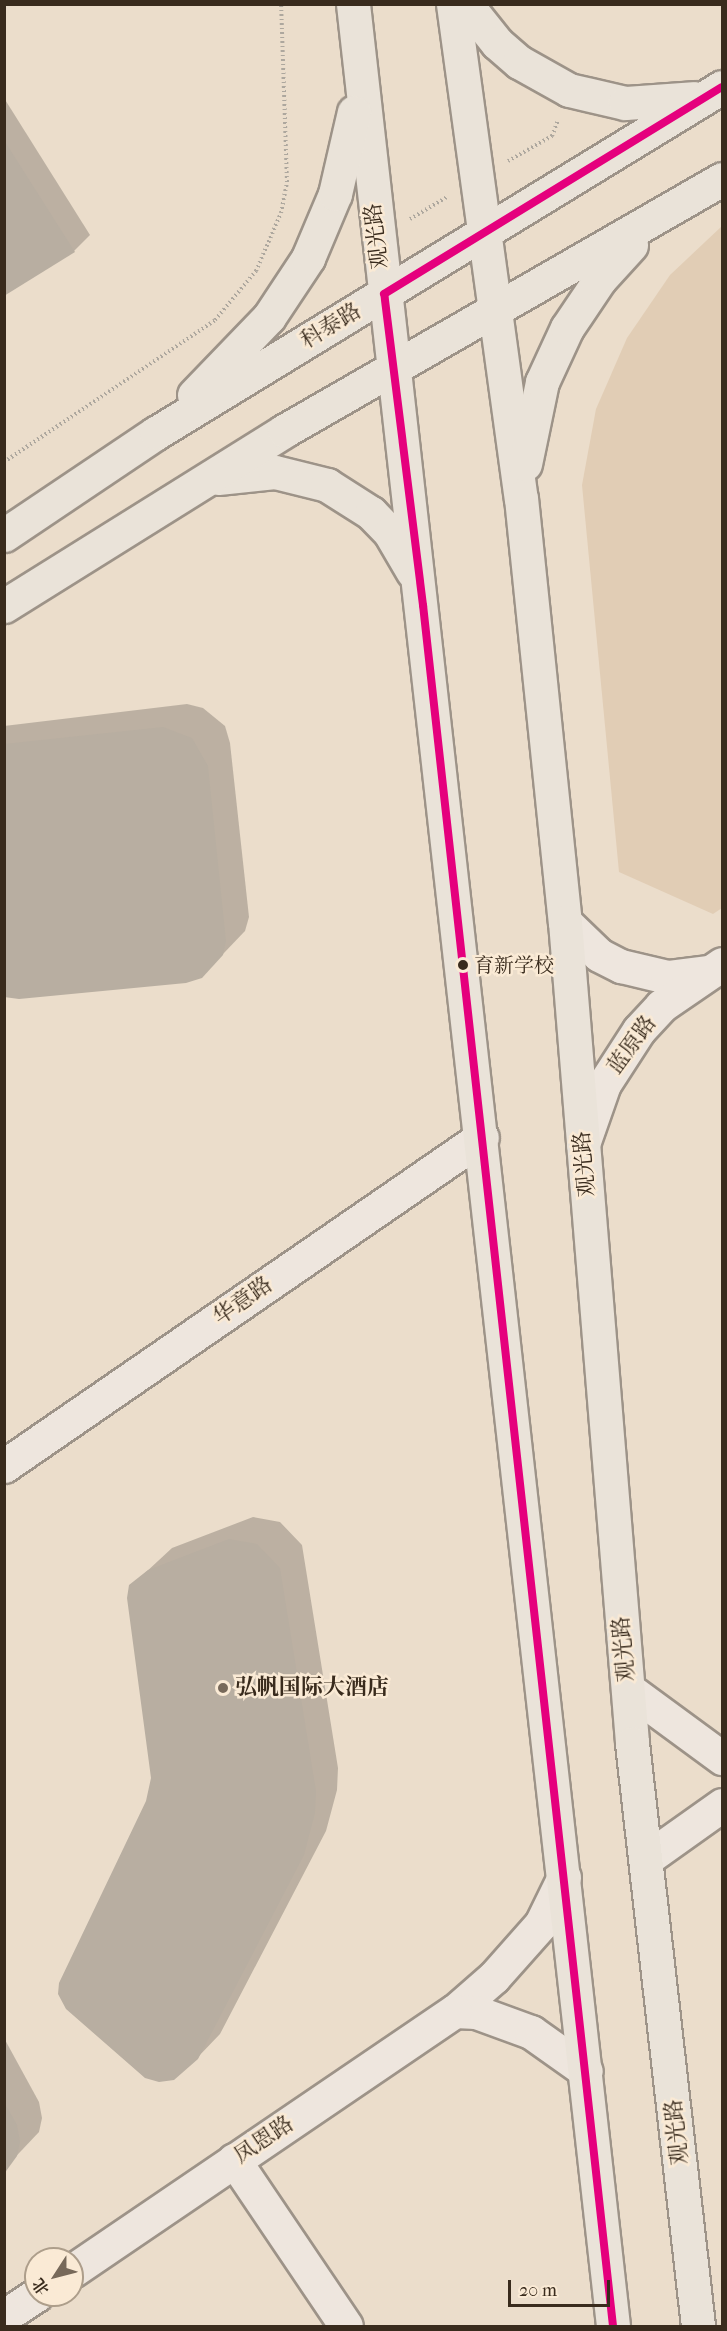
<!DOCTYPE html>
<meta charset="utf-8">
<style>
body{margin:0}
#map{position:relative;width:727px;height:2331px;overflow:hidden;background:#ebddcb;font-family:"IM FELL French Canon","Noto Serif SC",serif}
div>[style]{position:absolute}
.green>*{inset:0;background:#e1cdb5}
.shadow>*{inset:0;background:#0003}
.building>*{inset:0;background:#b8aea1}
.path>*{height:4px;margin-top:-2px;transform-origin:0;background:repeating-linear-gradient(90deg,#ada79e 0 1.5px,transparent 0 4.5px)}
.roads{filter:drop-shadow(2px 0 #9d9388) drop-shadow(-2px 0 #9d9388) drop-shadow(0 2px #9d9388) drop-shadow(0 -2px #9d9388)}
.minor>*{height:33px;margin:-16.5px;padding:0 16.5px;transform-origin:16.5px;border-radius:16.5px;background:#eee6de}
.major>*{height:33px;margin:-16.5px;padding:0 16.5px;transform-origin:16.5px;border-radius:16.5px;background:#eae3d9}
.bus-1>*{height:8px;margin:-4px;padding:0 4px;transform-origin:4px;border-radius:4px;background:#e5007d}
.dots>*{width:16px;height:16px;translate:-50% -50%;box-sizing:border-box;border:3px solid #faead5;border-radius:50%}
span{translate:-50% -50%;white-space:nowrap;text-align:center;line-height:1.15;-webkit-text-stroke:5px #faead5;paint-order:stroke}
.bus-label{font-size:20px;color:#392b1d}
.left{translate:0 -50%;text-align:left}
.street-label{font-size:22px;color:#392b1d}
.poi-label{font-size:22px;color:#392b1d;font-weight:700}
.frame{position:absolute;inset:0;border:6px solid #392b1d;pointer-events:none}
.north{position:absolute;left:24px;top:2247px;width:60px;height:60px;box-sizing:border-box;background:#faead5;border:2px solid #ad9e8b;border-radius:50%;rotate:234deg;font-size:16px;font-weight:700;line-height:24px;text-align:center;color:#392b1d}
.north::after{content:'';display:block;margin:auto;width:21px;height:27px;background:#77695a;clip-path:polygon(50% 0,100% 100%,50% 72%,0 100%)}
.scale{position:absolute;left:508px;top:2280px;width:102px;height:27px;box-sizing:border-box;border:3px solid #392b1d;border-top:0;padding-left:8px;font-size:18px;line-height:21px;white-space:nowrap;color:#392b1d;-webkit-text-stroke:4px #faead5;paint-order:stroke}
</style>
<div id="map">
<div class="green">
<i style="clip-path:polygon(722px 226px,722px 908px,713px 914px,619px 872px,582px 485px,596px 409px,627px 338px,670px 275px)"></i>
</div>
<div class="shadow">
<i style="clip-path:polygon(4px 98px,90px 235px,74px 251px,4px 294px)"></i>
<i style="clip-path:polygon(187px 704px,203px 708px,225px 726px,230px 743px,249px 917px,245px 931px,201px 977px,4px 995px,4px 726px)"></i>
<i style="clip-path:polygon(253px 1517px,280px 1522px,302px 1545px,338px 1768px,337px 1790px,326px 1831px,220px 2034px,197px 2058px,148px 1801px,153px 1778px,131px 1586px,172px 1548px)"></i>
<i style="clip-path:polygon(4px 2038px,39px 2102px,42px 2118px,39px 2132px,4px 2169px)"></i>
</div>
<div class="building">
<i style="clip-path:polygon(4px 140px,75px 252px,4px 296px)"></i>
<i style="clip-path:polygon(163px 727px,192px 738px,208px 766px,226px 941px,223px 955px,202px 978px,186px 983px,19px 999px,4px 997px,4px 744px)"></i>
<i style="clip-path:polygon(229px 1539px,257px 1544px,280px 1568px,316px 1791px,315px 1813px,304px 1855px,198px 2059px,174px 2080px,159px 2082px,145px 2078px,66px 2009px,58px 1994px,59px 1983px,146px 1801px,151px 1778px,127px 1598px,129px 1585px,148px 1570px)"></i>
<i style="clip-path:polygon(4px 2102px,17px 2125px,20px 2142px,17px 2156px,4px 2174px)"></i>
</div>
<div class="path">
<i style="left:508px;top:161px;width:51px;rotate:-29.6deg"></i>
<i style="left:552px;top:136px;width:17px;rotate:-69deg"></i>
<i style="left:410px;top:219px;width:43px;rotate:-30.7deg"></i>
<i style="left:4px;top:462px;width:254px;rotate:-33.9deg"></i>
<i style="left:215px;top:320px;width:64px;rotate:-50.1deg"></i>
<i style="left:256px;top:271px;width:63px;rotate:-66.7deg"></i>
<i style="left:281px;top:213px;width:32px;rotate:-79deg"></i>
<i style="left:287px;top:182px;width:178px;rotate:-91.9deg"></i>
</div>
<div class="roads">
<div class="minor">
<i style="left:565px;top:922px;width:47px;rotate:44.1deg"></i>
<i style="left:599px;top:955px;width:25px;rotate:27deg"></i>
<i style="left:621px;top:966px;width:47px;rotate:13.4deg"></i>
<i style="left:667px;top:977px;width:40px;rotate:-7.1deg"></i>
<i style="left:583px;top:1144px;width:64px;rotate:-70.7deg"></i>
<i style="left:604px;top:1084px;width:64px;rotate:-57.1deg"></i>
<i style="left:639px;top:1030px;width:33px;rotate:-47deg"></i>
<i style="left:661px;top:1006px;width:74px;rotate:-34.5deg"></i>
<i style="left:4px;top:1466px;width:580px;rotate:-34.54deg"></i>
<i style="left:628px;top:1689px;width:117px;rotate:36.3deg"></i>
<i style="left:646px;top:1859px;width:93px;rotate:-35.4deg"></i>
<i style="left:564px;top:1877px;width:52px;rotate:116.1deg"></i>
<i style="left:541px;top:1924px;width:71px;rotate:131.6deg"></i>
<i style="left:494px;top:1977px;width:52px;rotate:138.9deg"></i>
<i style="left:455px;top:2011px;width:21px;rotate:3deg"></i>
<i style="left:476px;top:2012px;width:59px;rotate:20deg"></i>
<i style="left:531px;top:2032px;width:67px;rotate:35.3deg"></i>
<i style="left:234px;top:2160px;width:200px;rotate:56deg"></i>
<i style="left:72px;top:2271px;width:463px;rotate:-34.2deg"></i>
<i style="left:4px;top:2316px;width:38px;rotate:-33deg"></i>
</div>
<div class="major">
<i style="left:353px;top:4px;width:2337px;rotate:83.61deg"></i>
<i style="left:453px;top:4px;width:499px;rotate:82.2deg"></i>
<i style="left:521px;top:498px;width:426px;rotate:84.1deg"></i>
<i style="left:565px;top:922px;width:824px;rotate:85.33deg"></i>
<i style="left:632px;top:1743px;width:587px;rotate:83.54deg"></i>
<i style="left:466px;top:4px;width:50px;rotate:51.5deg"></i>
<i style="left:497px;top:43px;width:29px;rotate:41deg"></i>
<i style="left:519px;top:62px;width:57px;rotate:29.2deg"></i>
<i style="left:569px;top:90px;width:57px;rotate:13.1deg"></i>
<i style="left:625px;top:103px;width:69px;rotate:-4.1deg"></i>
<i style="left:194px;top:395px;width:108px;rotate:-46.1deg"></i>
<i style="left:269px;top:317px;width:71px;rotate:-56.5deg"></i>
<i style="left:308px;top:258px;width:69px;rotate:-67.1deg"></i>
<i style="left:335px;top:194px;width:84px;rotate:-77deg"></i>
<i style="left:525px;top:464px;width:84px;rotate:-78.3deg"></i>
<i style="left:542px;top:382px;width:60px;rotate:-65.2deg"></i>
<i style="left:567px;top:328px;width:59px;rotate:-56deg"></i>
<i style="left:600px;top:279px;width:46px;rotate:-47.6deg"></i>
<i style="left:218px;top:478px;width:57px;rotate:-6deg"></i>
<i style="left:275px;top:472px;width:54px;rotate:14deg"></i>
<i style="left:327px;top:485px;width:52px;rotate:32.5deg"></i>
<i style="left:371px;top:513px;width:28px;rotate:46deg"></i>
<i style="left:390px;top:533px;width:45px;rotate:59.5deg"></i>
<i style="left:4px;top:535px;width:183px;rotate:-33.9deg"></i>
<i style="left:156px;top:433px;width:663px;rotate:-31.44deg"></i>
<i style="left:4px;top:606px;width:330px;rotate:-32deg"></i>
<i style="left:284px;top:431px;width:505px;rotate:-29.91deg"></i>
</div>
</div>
<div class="bus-1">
<i style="left:613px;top:2326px;width:1731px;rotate:-96.3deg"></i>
<i style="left:423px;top:605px;width:313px;rotate:-97.1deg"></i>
<i style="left:384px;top:294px;width:396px;rotate:-31.5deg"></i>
</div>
<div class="dots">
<i style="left:463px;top:965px;background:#392b1d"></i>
<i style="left:223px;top:1688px;background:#77695a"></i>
</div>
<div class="bus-label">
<span class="left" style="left:474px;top:965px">育新学校</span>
</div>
<div class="street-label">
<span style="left:377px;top:236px;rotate:-97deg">观光路</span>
<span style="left:331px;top:326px;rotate:-31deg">科泰路</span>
<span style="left:632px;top:1045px;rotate:-54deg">蓝原路</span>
<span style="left:585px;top:1164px;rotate:-95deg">观光路</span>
<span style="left:243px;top:1301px;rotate:-35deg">华意路</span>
<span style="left:624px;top:1649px;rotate:-95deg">观光路</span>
<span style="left:677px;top:2132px;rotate:-96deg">观光路</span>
<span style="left:264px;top:2140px;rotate:-34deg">凤恩路</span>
</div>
<div class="poi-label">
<span class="left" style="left:235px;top:1688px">弘帆国际大酒店</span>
</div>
<div class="frame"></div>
<div class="north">北</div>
<div class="scale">20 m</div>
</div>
